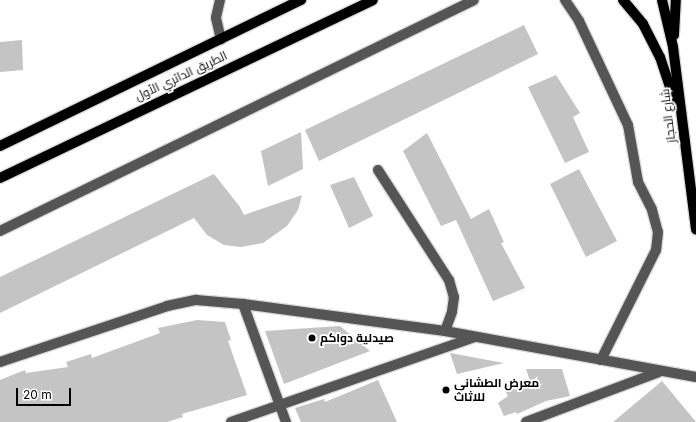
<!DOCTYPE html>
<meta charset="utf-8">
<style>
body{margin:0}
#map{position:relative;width:696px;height:422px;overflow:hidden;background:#fff;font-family:Inter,Cairo,sans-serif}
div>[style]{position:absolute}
.building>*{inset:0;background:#c4c4c4}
.roads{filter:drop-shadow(1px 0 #dbdbdb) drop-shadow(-1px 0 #dbdbdb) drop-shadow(0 1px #dbdbdb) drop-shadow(0 -1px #dbdbdb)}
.minor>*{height:10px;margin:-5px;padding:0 5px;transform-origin:5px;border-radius:5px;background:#555}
.major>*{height:10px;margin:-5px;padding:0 5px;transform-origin:5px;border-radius:5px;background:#000}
.dots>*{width:11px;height:11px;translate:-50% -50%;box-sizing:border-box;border:2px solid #fff;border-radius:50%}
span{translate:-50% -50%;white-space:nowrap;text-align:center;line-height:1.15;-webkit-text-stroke:3.5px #fff;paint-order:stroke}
.street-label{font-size:12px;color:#000}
.poi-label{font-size:12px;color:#000;font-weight:700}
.left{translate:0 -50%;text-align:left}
.scale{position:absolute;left:16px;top:388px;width:55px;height:18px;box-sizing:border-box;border:2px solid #000;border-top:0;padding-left:5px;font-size:12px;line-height:14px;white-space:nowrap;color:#000;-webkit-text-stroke:3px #fff;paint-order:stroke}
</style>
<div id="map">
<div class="building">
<i style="clip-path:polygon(524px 25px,538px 54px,319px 161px,305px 130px)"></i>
<i style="clip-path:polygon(22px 40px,23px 70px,0 72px,0 42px)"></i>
<i style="clip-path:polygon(556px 75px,580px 113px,573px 117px,589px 152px,565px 163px,528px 87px)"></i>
<i style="clip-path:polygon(301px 132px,303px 169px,268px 186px,261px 151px)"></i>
<i style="clip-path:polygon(427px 133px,471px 219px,489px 209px,504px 242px,501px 243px,525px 288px,493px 301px,456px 220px,441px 226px,403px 151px)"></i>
<i style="clip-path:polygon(579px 169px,617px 241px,586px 257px,550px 184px)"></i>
<i style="clip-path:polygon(214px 174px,240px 207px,244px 215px,302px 195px,298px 210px,287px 226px,263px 243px,241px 247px,224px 245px,207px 235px,194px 218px,0 313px,0 277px)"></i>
<i style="clip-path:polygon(354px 177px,373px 216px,349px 228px,330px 185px)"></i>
<i style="clip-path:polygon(197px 320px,225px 322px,231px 340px,228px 341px,247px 395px,182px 414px,183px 417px,167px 422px,0 422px,0 380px,25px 370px,26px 373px,68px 367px,66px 362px,91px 354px,92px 358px,160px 333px,158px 328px)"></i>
<i style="clip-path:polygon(340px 326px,370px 351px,284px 384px,265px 331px)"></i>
<i style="clip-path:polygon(450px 353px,504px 363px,457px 374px)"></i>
<i style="clip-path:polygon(526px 369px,562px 369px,570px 396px,546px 401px,517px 414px,516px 412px,504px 416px,498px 403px,508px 396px,503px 386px,529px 378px)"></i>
<i style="clip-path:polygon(378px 380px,397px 422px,301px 422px,295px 408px,324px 399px,325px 402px)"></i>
<i style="clip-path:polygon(662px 381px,696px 422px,613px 422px)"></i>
</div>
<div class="roads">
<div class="minor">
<i style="left:220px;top:0;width:18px;rotate:103deg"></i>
<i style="left:216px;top:18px;width:22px;rotate:77deg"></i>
<i style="left:565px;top:0;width:25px;rotate:56deg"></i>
<i style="left:579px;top:21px;width:115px;rotate:64.8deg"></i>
<i style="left:628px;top:125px;width:58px;rotate:80deg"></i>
<i style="left:638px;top:182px;width:31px;rotate:63deg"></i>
<i style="left:652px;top:210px;width:23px;rotate:75deg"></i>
<i style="left:658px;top:232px;width:18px;rotate:96deg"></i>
<i style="left:656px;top:250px;width:123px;rotate:116.6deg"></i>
<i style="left:378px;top:170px;width:131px;rotate:57.2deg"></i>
<i style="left:449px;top:280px;width:18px;rotate:74deg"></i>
<i style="left:454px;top:297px;width:15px;rotate:98deg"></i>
<i style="left:452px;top:312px;width:20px;rotate:110deg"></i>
<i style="left:0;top:231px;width:527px;rotate:-25.98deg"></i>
<i style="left:243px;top:304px;width:126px;rotate:70deg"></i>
<i style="left:0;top:362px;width:176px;rotate:-18.5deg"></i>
<i style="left:167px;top:306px;width:30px;rotate:-12deg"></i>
<i style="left:196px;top:300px;width:47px;rotate:4.9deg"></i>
<i style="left:243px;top:304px;width:204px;rotate:7.6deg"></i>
<i style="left:445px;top:331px;width:255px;rotate:10.4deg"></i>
<i style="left:231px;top:422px;width:258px;rotate:-19.2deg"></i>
<i style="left:526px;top:422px;width:142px;rotate:-20.6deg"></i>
</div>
<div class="major">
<i style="left:623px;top:0;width:31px;rotate:50deg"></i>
<i style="left:643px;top:24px;width:37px;rotate:63deg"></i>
<i style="left:660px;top:57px;width:47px;rotate:71.6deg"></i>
<i style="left:662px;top:0;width:48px;rotate:76.8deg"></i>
<i style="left:673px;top:47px;width:184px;rotate:82.8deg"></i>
<i style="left:674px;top:35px;width:35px;rotate:-87deg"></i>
<i style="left:0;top:146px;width:335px;rotate:-25.9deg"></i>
<i style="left:0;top:178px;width:413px;rotate:-25.5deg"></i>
</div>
</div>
<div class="dots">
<i style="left:312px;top:338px;background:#000"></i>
<i style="left:446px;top:390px;background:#000"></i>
</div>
<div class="street-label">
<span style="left:181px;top:76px;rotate:-25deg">الطريق الدائري الأول</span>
<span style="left:668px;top:116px;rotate:-97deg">شارع الحجاز</span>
</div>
<div class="poi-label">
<span class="left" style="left:320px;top:338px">صيدلية دواكم</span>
<span class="left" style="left:454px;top:390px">معرض الطشاني<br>للاثاث</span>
</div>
<div class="scale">20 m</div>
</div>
